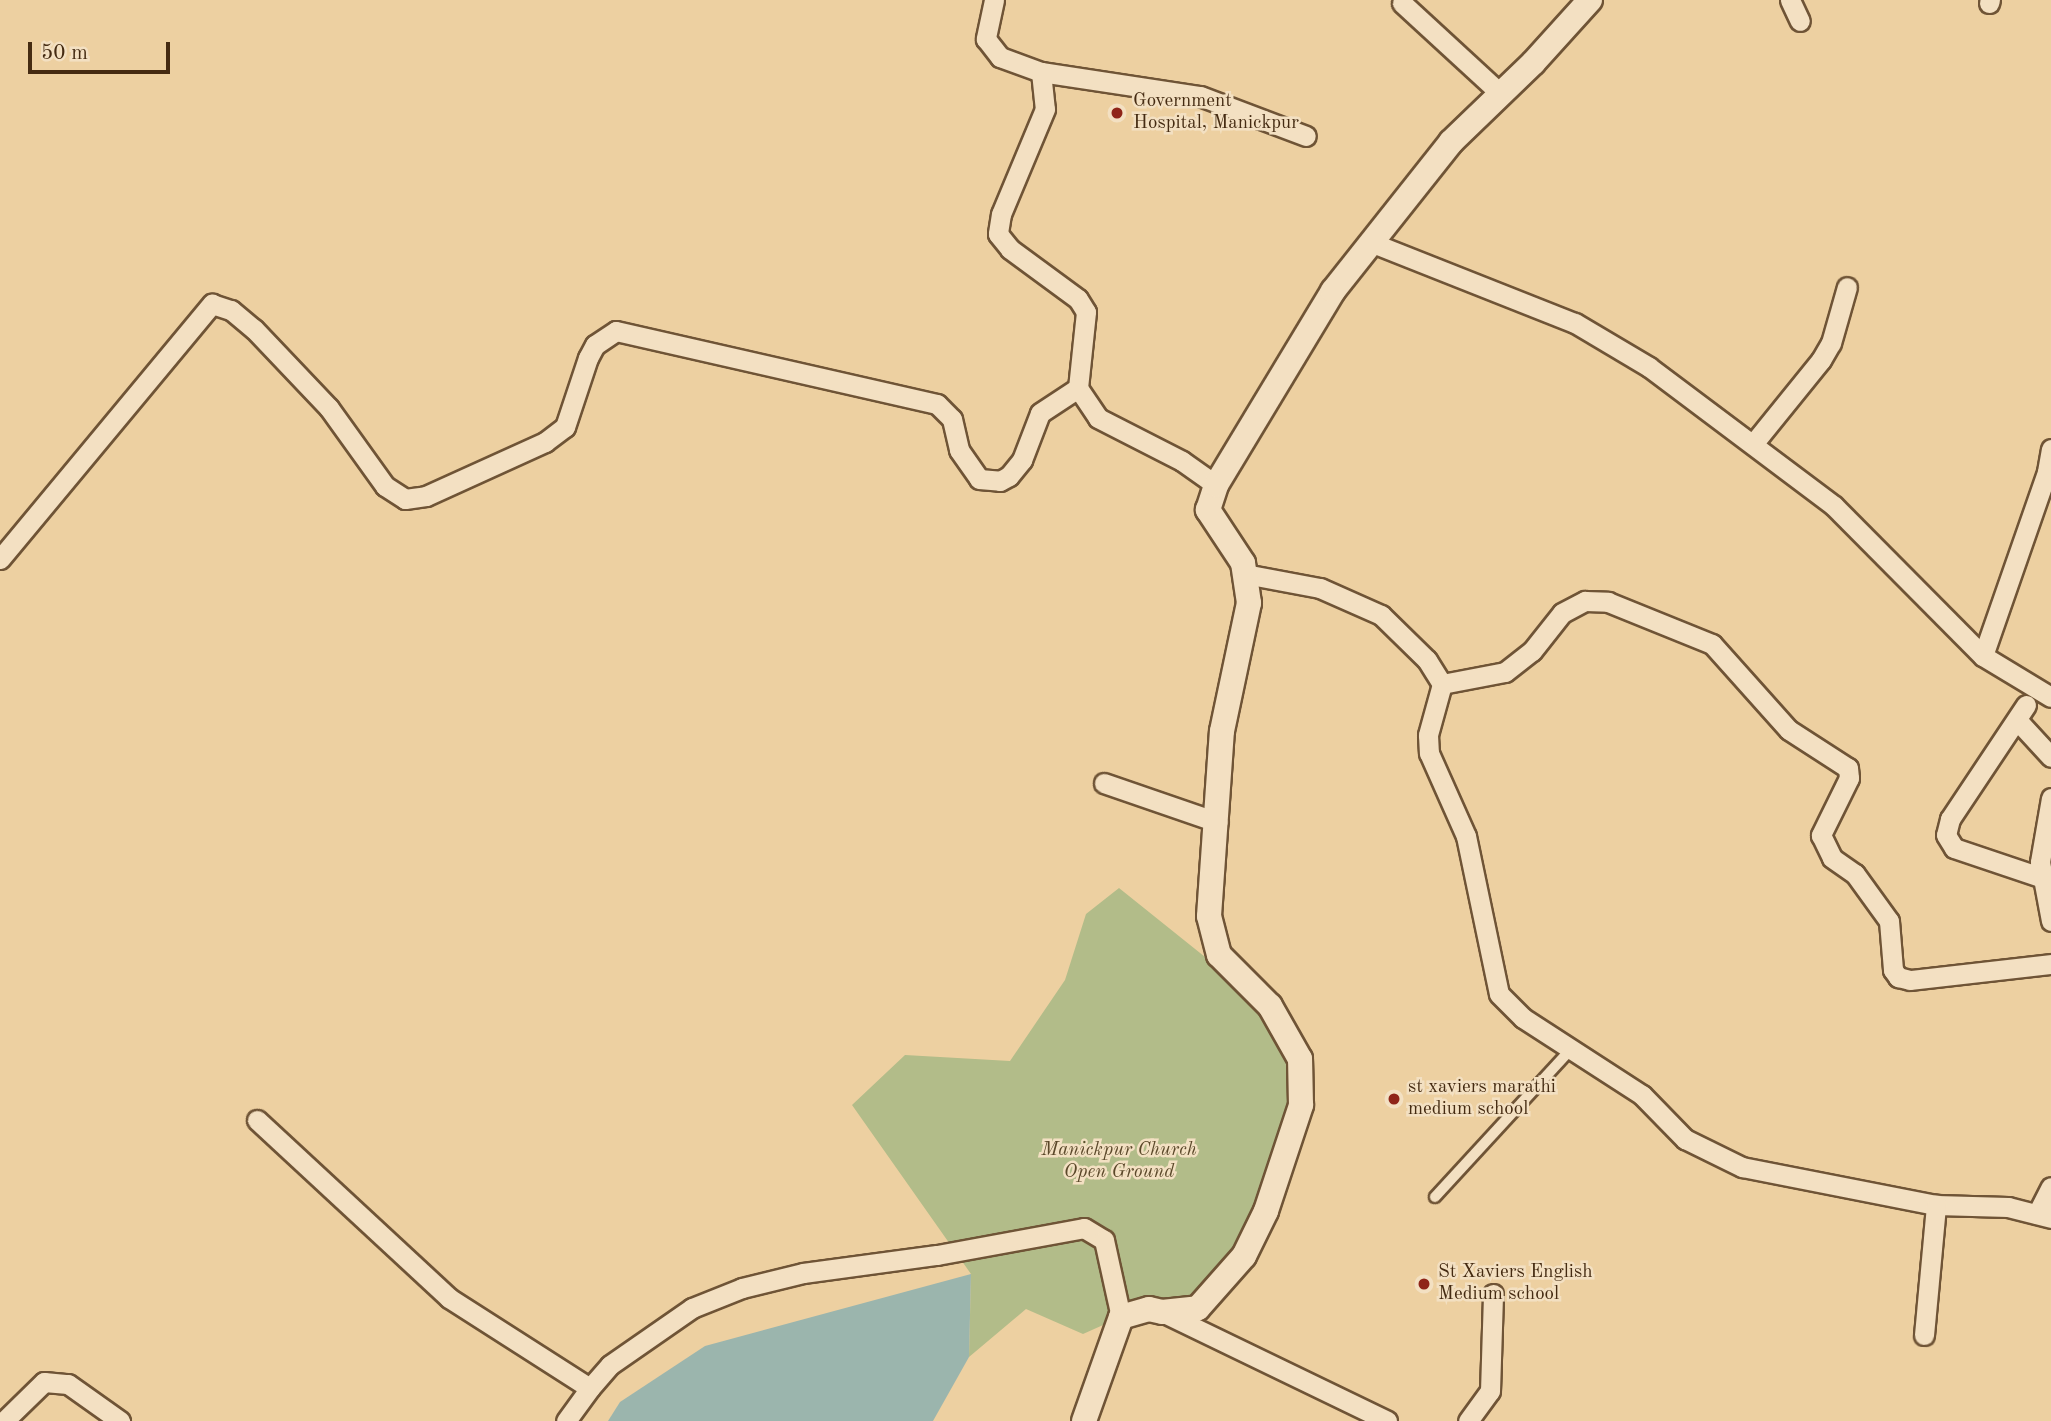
<!DOCTYPE html>
<style>
body{margin:0}
#map{position:relative;width:2051px;height:1421px;overflow:hidden;background:#edd0a1;font-family:"Old Standard TT",serif}
div>[style]{position:absolute}
.green>*{inset:0;background:#b2bc89}
.water>*{inset:0;background:#9bb5ad}
.roads{filter:drop-shadow(2px 0 #6f5436) drop-shadow(-2px 0 #6f5436) drop-shadow(0 2px #6f5436) drop-shadow(0 -2px #6f5436)}
.service>*{height:10px;margin:-5px;padding:0 5px;transform-origin:5px;border-radius:5px;background:#f3e0c2}
.minor>*{height:19px;margin:-9.5px;padding:0 9.5px;transform-origin:9.5px;border-radius:9.5px;background:#f3e0c2}
.tertiary>*{height:24px;margin:-12px;padding:0 12px;transform-origin:12px;border-radius:12px;background:#f3e0c2}
.dots>*{width:19px;height:19px;translate:-50% -50%;box-sizing:border-box;border:4px solid #f3e0c2;border-radius:50%}
span{translate:-50% -50%;white-space:nowrap;text-align:center;line-height:1.15;-webkit-text-stroke:5px #f3e0c2;paint-order:stroke}
.poi-label{font-size:19px;color:#452b12}
.left{translate:0 -50%;text-align:left}
.park-label{font-size:19px;color:#5b482a;font-style:italic}
.scale{position:absolute;left:28px;top:42px;width:142px;height:32px;box-sizing:border-box;border:4px solid #452b12;border-top:0;padding-left:9px;font-size:21px;line-height:24px;white-space:nowrap;color:#452b12;-webkit-text-stroke:5px #f3e0c2;paint-order:stroke}
</style>
<div id="map">
<div class="green">
<i style="clip-path:polygon(1119px 888px,1235px 981px,1305px 1058px,1262px 1207px,1198px 1307px,1121px 1317px,1083px 1334px,1026px 1309px,969px 1357px,971px 1274px,852px 1105px,905px 1055px,1010px 1061px,1065px 980px,1086px 914px)"></i>
</div>
<div class="water">
<i style="clip-path:polygon(971px 1274px,969px 1357px,933px 1421px,608px 1421px,620px 1402px,705px 1346px)"></i>
</div>
<div class="roads">
<div class="service">
<i style="left:1435px;top:1197px;width:201px;rotate:-47.4deg"></i>
</div>
<div class="minor">
<i style="left:994px;top:0;width:40px;rotate:102deg"></i>
<i style="left:986px;top:39px;width:23px;rotate:52deg"></i>
<i style="left:1000px;top:57px;width:44px;rotate:20.1deg"></i>
<i style="left:1041px;top:72px;width:37px;rotate:84deg"></i>
<i style="left:1045px;top:109px;width:114px;rotate:112.7deg"></i>
<i style="left:1001px;top:214px;width:20px;rotate:99deg"></i>
<i style="left:998px;top:234px;width:19px;rotate:51deg"></i>
<i style="left:1010px;top:249px;width:84px;rotate:36.3deg"></i>
<i style="left:1078px;top:299px;width:15px;rotate:58deg"></i>
<i style="left:1086px;top:312px;width:76px;rotate:96deg"></i>
<i style="left:1078px;top:388px;width:36px;rotate:56deg"></i>
<i style="left:1098px;top:418px;width:94px;rotate:27.1deg"></i>
<i style="left:1182px;top:461px;width:42px;rotate:35.2deg"></i>
<i style="left:1790px;top:0;width:23px;rotate:65deg"></i>
<i style="left:1402px;top:3px;width:134px;rotate:42.6deg"></i>
<i style="left:1989px;top:3px;width:3px;rotate:-72deg"></i>
<i style="left:1041px;top:72px;width:161px;rotate:8.6deg"></i>
<i style="left:1200px;top:96px;width:113px;rotate:20.7deg"></i>
<i style="left:1370px;top:242px;width:220px;rotate:21.6deg"></i>
<i style="left:1575px;top:323px;width:86px;rotate:30.7deg"></i>
<i style="left:1649px;top:367px;width:231px;rotate:36.9deg"></i>
<i style="left:1834px;top:506px;width:211px;rotate:45.2deg"></i>
<i style="left:1753px;top:444px;width:108px;rotate:-51deg"></i>
<i style="left:1821px;top:360px;width:20px;rotate:-60deg"></i>
<i style="left:1831px;top:343px;width:58px;rotate:-74.1deg"></i>
<i style="left:2051px;top:449px;width:23px;rotate:100deg"></i>
<i style="left:2047px;top:472px;width:195px;rotate:109.2deg"></i>
<i style="left:1983px;top:656px;width:79px;rotate:31.1deg"></i>
<i style="left:0;top:559px;width:332px;rotate:-50.3deg"></i>
<i style="left:212px;top:304px;width:20px;rotate:18deg"></i>
<i style="left:231px;top:310px;width:30px;rotate:40deg"></i>
<i style="left:254px;top:329px;width:109px;rotate:46.5deg"></i>
<i style="left:329px;top:408px;width:96px;rotate:54.3deg"></i>
<i style="left:385px;top:486px;width:24px;rotate:33deg"></i>
<i style="left:405px;top:499px;width:21px;rotate:-8deg"></i>
<i style="left:426px;top:496px;width:131px;rotate:-24.4deg"></i>
<i style="left:545px;top:442px;width:25px;rotate:-37deg"></i>
<i style="left:565px;top:427px;width:73px;rotate:-71.6deg"></i>
<i style="left:588px;top:358px;width:15px;rotate:-62deg"></i>
<i style="left:595px;top:345px;width:25px;rotate:-34deg"></i>
<i style="left:616px;top:331px;width:329px;rotate:12.8deg"></i>
<i style="left:937px;top:404px;width:21px;rotate:45deg"></i>
<i style="left:952px;top:419px;width:32px;rotate:77deg"></i>
<i style="left:959px;top:450px;width:35px;rotate:55deg"></i>
<i style="left:979px;top:479px;width:21px;rotate:5deg"></i>
<i style="left:1000px;top:481px;width:10px;rotate:-29deg"></i>
<i style="left:1009px;top:476px;width:21px;rotate:-51deg"></i>
<i style="left:1022px;top:460px;width:50px;rotate:-69deg"></i>
<i style="left:1040px;top:413px;width:45px;rotate:-33.3deg"></i>
<i style="left:1245px;top:574px;width:76px;rotate:10.6deg"></i>
<i style="left:1320px;top:588px;width:67px;rotate:23.9deg"></i>
<i style="left:1381px;top:615px;width:64px;rotate:44.4deg"></i>
<i style="left:1427px;top:660px;width:28px;rotate:58deg"></i>
<i style="left:1442px;top:684px;width:53px;rotate:105.4deg"></i>
<i style="left:1428px;top:735px;width:18px;rotate:87deg"></i>
<i style="left:1429px;top:753px;width:91px;rotate:66deg"></i>
<i style="left:1466px;top:836px;width:161px;rotate:78.2deg"></i>
<i style="left:1499px;top:994px;width:34px;rotate:45deg"></i>
<i style="left:1523px;top:1018px;width:142px;rotate:32.9deg"></i>
<i style="left:1642px;top:1095px;width:62px;rotate:45.7deg"></i>
<i style="left:1685px;top:1139px;width:64px;rotate:26.2deg"></i>
<i style="left:1742px;top:1167px;width:198px;rotate:11.1deg"></i>
<i style="left:1936px;top:1205px;width:72px;rotate:1.6deg"></i>
<i style="left:2008px;top:1207px;width:44px;rotate:14.3deg"></i>
<i style="left:1442px;top:684px;width:64px;rotate:-10.8deg"></i>
<i style="left:1505px;top:672px;width:34px;rotate:-38deg"></i>
<i style="left:1532px;top:651px;width:48px;rotate:-51.7deg"></i>
<i style="left:1562px;top:613px;width:26px;rotate:-28deg"></i>
<i style="left:1585px;top:601px;width:23px;rotate:2deg"></i>
<i style="left:1608px;top:602px;width:112px;rotate:22deg"></i>
<i style="left:1712px;top:644px;width:115px;rotate:48.2deg"></i>
<i style="left:1789px;top:730px;width:70px;rotate:32.8deg"></i>
<i style="left:1848px;top:768px;width:10px;rotate:84deg"></i>
<i style="left:1849px;top:778px;width:64px;rotate:116.2deg"></i>
<i style="left:1821px;top:835px;width:25px;rotate:64deg"></i>
<i style="left:1832px;top:858px;width:28px;rotate:35deg"></i>
<i style="left:1855px;top:874px;width:58px;rotate:54.1deg"></i>
<i style="left:1889px;top:921px;width:49px;rotate:85.3deg"></i>
<i style="left:1893px;top:970px;width:9px;rotate:54deg"></i>
<i style="left:1898px;top:977px;width:12px;rotate:14deg"></i>
<i style="left:1910px;top:980px;width:142px;rotate:-6.5deg"></i>
<i style="left:2026px;top:705px;width:137px;rotate:123.7deg"></i>
<i style="left:1950px;top:819px;width:16px;rotate:104deg"></i>
<i style="left:1946px;top:835px;width:15px;rotate:58deg"></i>
<i style="left:1954px;top:848px;width:94px;rotate:18.6deg"></i>
<i style="left:2017px;top:720px;width:50px;rotate:47.4deg"></i>
<i style="left:1104px;top:783px;width:120px;rotate:19deg"></i>
<i style="left:2051px;top:798px;width:65px;rotate:99.8deg"></i>
<i style="left:2040px;top:862px;width:60px;rotate:79.4deg"></i>
<i style="left:257px;top:1120px;width:262px;rotate:42.8deg"></i>
<i style="left:449px;top:1298px;width:167px;rotate:32.6deg"></i>
<i style="left:590px;top:1388px;width:30px;rotate:-49deg"></i>
<i style="left:610px;top:1365px;width:100px;rotate:-34.8deg"></i>
<i style="left:692px;top:1308px;width:54px;rotate:-21.8deg"></i>
<i style="left:742px;top:1288px;width:63px;rotate:-13.8deg"></i>
<i style="left:803px;top:1273px;width:135px;rotate:-7.7deg"></i>
<i style="left:937px;top:1255px;width:149px;rotate:-10.4deg"></i>
<i style="left:1084px;top:1228px;width:23px;rotate:31deg"></i>
<i style="left:1104px;top:1240px;width:79px;rotate:77.6deg"></i>
<i style="left:2037px;top:1214px;width:30px;rotate:-63deg"></i>
<i style="left:1162px;top:1312px;width:250px;rotate:25.8deg"></i>
<i style="left:1924px;top:1335px;width:131px;rotate:-84.7deg"></i>
<i style="left:4px;top:1421px;width:56px;rotate:-44.3deg"></i>
<i style="left:44px;top:1382px;width:24px;rotate:5deg"></i>
<i style="left:68px;top:1384px;width:64px;rotate:35.4deg"></i>
<i style="left:566px;top:1421px;width:41px;rotate:-54deg"></i>
<i style="left:1468px;top:1421px;width:37px;rotate:-54deg"></i>
<i style="left:1490px;top:1391px;width:97px;rotate:-88.2deg"></i>
</div>
<div class="tertiary">
<i style="left:1084px;top:1421px;width:110px;rotate:-70.4deg"></i>
<i style="left:1121px;top:1317px;width:29px;rotate:-16deg"></i>
<i style="left:1149px;top:1309px;width:13px;rotate:13deg"></i>
<i style="left:1162px;top:1312px;width:36px;rotate:-6deg"></i>
<i style="left:1198px;top:1308px;width:69px;rotate:-48.5deg"></i>
<i style="left:1244px;top:1256px;width:50px;rotate:-63.9deg"></i>
<i style="left:1266px;top:1211px;width:112px;rotate:-71.7deg"></i>
<i style="left:1301px;top:1105px;width:46px;rotate:-91.2deg"></i>
<i style="left:1300px;top:1059px;width:61px;rotate:-119.5deg"></i>
<i style="left:1270px;top:1006px;width:72px;rotate:-135deg"></i>
<i style="left:1219px;top:955px;width:40px;rotate:-104.4deg"></i>
<i style="left:1209px;top:916px;width:185px;rotate:-86deg"></i>
<i style="left:1222px;top:731px;width:131px;rotate:-78.1deg"></i>
<i style="left:1249px;top:603px;width:40px;rotate:-98.5deg"></i>
<i style="left:1243px;top:563px;width:64px;rotate:-123.4deg"></i>
<i style="left:1208px;top:510px;width:26px;rotate:-72deg"></i>
<i style="left:1216px;top:485px;width:227px;rotate:-58.9deg"></i>
<i style="left:1333px;top:291px;width:190px;rotate:-51.6deg"></i>
<i style="left:1451px;top:142px;width:114px;rotate:-43.9deg"></i>
<i style="left:1533px;top:63px;width:85px;rotate:-47.9deg"></i>
</div>
</div>
<div class="dots">
<i style="left:1117px;top:113px;background:#8f2418"></i>
<i style="left:1394px;top:1099px;background:#8f2418"></i>
<i style="left:1424px;top:1284px;background:#8f2418"></i>
</div>
<div class="poi-label">
<span class="left" style="left:1133px;top:113px">Government<br>Hospital, Manickpur</span>
<span class="left" style="left:1408px;top:1099px">st xaviers marathi<br>medium school</span>
<span class="left" style="left:1438px;top:1284px">St Xaviers English<br>Medium school</span>
</div>
<div class="park-label">
<span style="left:1119px;top:1162px">Manickpur Church<br>Open Ground</span>
</div>
<div class="scale">50 m</div>
</div>
